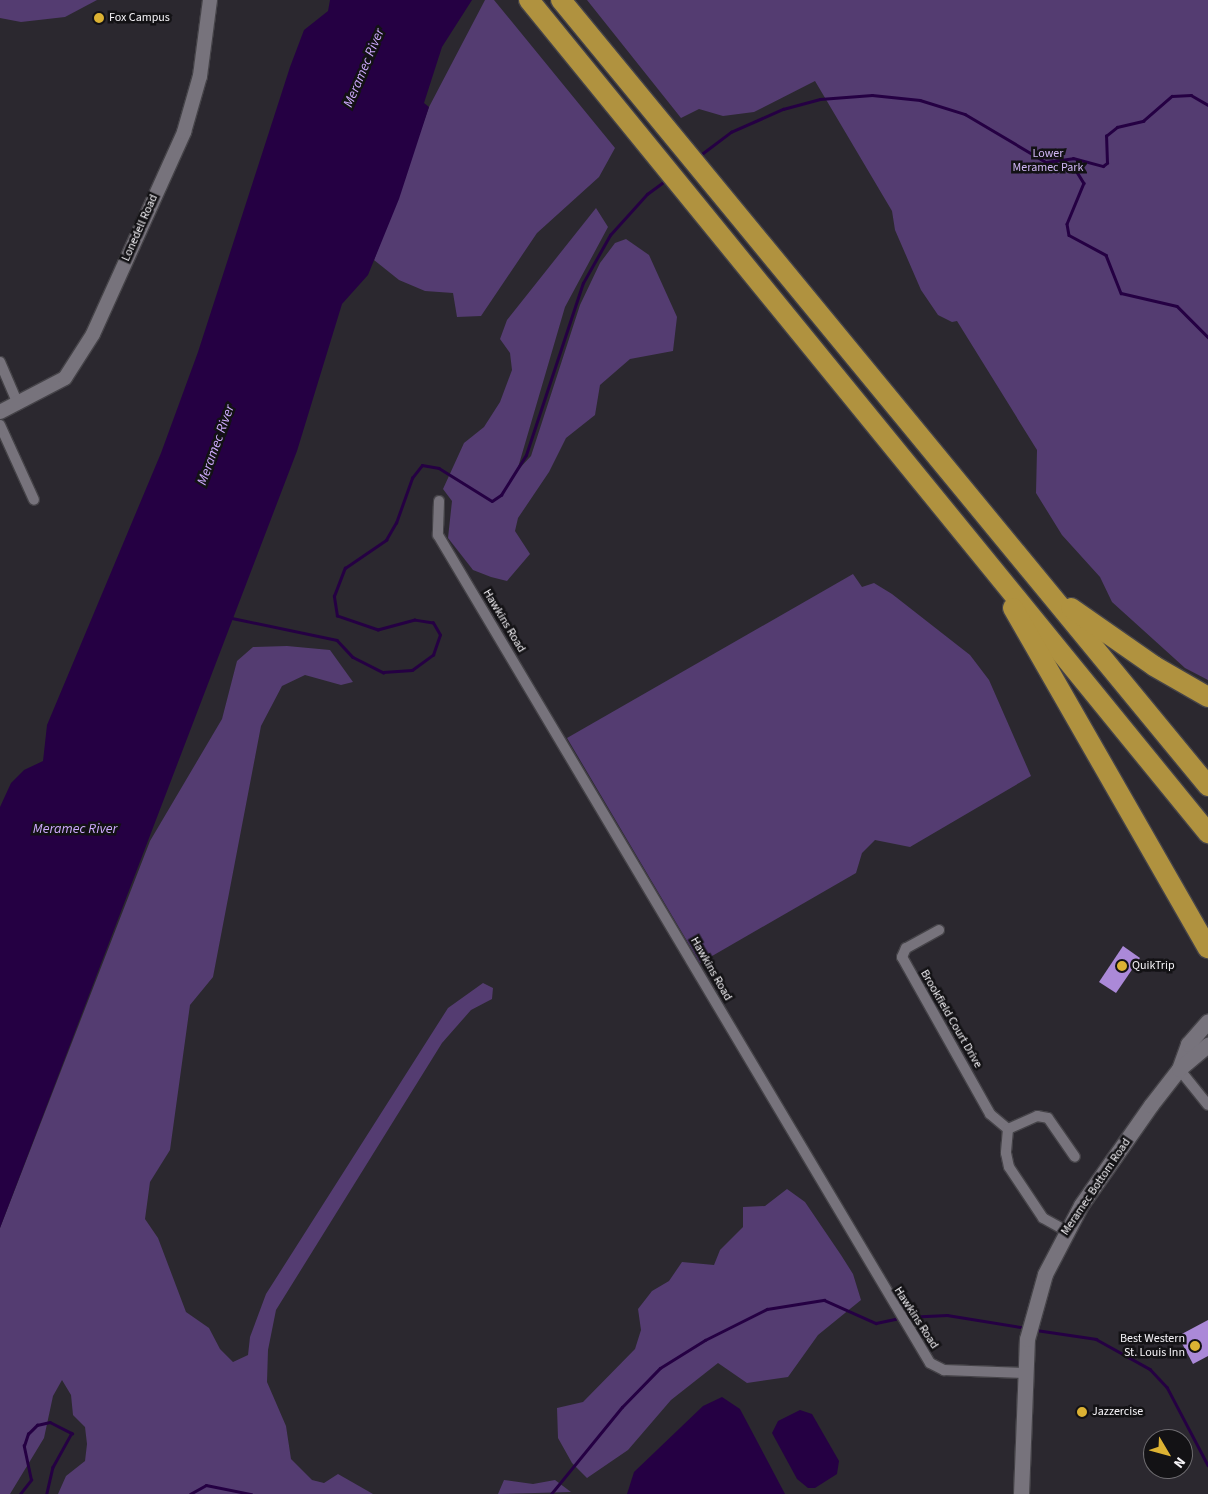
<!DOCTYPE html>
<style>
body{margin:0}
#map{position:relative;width:1208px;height:1494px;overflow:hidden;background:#2b282f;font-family:"Source Sans 3",sans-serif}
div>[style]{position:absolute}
.green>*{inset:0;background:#543c71}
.water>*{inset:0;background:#250043}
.stream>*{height:2.5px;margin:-1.25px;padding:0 1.25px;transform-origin:1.25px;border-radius:1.25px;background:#250043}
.building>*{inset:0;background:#ab89d8}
.roads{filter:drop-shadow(1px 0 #454348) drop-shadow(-1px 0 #454348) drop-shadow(0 1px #454348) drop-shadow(0 -1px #454348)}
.minor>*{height:10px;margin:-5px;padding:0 5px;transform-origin:5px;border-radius:5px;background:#77737c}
.tertiary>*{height:14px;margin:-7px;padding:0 7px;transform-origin:7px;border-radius:7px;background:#77737c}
.secondary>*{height:15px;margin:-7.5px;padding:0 7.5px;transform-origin:7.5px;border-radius:7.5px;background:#77737c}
.motorway>*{height:20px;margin:-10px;padding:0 10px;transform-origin:10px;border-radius:10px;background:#b0923f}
.dots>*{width:14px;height:14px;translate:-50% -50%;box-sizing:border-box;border:2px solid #131215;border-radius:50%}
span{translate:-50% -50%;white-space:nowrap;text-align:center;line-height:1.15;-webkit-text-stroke:5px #131215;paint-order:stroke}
.poi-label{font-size:12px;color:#f6f4f8}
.left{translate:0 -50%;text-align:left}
.right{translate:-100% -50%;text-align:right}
.park-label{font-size:12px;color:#cfb6f3}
.street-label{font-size:12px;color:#f6f4f8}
.water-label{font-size:14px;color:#ceabfd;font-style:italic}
.north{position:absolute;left:1143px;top:1429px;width:50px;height:50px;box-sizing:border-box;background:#131215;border:1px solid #6e6c70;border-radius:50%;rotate:127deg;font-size:14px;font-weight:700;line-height:20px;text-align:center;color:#f6f4f8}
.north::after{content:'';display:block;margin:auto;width:18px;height:22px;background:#dcb233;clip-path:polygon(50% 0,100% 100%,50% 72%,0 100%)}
</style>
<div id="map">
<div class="green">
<i style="clip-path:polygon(0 0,97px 0,65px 17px,21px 22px,0 18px)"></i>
<i style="clip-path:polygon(485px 0,494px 0,615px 148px,599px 177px,537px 233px,481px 316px,457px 317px,453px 293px,425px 291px,399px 280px,374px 260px,429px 107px)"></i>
<i style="clip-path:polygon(587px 0,1208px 0,1208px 680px,1185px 668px,1112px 602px,1100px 577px,1062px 535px,1036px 493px,1037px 450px,957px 321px,952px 322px,938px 315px,921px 290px,895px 230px,892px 211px,815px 81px,754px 112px,723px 116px,699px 109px,681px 118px)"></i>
<i style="clip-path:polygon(596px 208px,608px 227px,565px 307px,517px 471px,531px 456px,580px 305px,600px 263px,615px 243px,626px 239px,649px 255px,677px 317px,673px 351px,630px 359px,600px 385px,595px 415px,566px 438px,549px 472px,518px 518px,515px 531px,530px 554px,507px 581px,491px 577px,473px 570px,448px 538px,452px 501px,443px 489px,464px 443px,484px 427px,500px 402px,512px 370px,510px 353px,500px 339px,507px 320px)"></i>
<i style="clip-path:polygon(853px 574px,862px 587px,874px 583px,892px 594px,970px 655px,989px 680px,1031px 776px,910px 847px,875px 840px,862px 853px,856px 873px,700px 963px,567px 738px)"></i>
<i style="clip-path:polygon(287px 646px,330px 650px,353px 682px,341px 685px,305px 675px,282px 686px,261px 726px,213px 977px,190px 1005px,170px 1150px,150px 1182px,145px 1219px,158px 1238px,186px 1312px,209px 1328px,220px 1349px,233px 1362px,248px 1355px,250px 1337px,266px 1294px,448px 1008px,483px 983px,493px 988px,492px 999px,471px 1010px,442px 1043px,276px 1310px,268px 1350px,267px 1382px,286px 1426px,291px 1459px,312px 1480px,324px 1483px,338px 1474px,373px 1494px,58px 1494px,66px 1476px,85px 1461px,87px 1444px,85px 1427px,73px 1415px,71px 1395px,62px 1380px,53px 1396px,44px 1438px,10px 1494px,0 1494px,0 1228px,150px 841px,222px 719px,237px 661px,253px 647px)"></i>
<i style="clip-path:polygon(787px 1189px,805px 1202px,841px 1255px,853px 1274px,861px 1300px,818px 1335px,788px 1377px,747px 1383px,718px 1363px,671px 1400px,628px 1450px,587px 1478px,572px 1463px,558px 1438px,557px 1408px,583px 1402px,635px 1349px,641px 1330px,638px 1309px,652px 1291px,669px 1281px,682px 1262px,714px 1265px,720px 1250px,743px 1227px,743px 1207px,765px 1206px)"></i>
<i style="clip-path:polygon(504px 1480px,533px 1484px,555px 1480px,571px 1492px,498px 1494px)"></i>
</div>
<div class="water">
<i style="clip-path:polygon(330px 0,472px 0,442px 47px,424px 103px,429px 107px,399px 199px,368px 275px,342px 304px,297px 451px,0 1228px,0 807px,11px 783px,24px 770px,43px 761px,47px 725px,161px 453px,198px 352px,290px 67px,304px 30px,328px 11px)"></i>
<i style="clip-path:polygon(722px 1397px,740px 1409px,785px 1494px,627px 1494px,634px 1472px,703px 1406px)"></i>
<i style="clip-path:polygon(800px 1410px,812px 1414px,839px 1461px,837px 1474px,815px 1488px,808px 1488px,797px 1479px,772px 1433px,778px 1421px)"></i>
</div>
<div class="stream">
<i style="left:699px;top:156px;width:40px;rotate:-37deg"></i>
<i style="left:731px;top:132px;width:57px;rotate:-23.9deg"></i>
<i style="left:783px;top:109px;width:38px;rotate:-15deg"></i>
<i style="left:820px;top:99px;width:52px;rotate:-4.4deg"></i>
<i style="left:872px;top:95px;width:48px;rotate:5.9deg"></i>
<i style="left:920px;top:100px;width:47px;rotate:17.3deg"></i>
<i style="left:965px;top:114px;width:94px;rotate:30.7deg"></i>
<i style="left:1046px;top:162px;width:27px;rotate:-8deg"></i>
<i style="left:1073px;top:158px;width:31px;rotate:15deg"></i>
<i style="left:1103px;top:166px;width:5px;rotate:-37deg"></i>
<i style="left:1107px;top:163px;width:27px;rotate:-92deg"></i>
<i style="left:1106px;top:136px;width:14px;rotate:-39deg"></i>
<i style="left:1117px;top:127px;width:27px;rotate:-13deg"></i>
<i style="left:1143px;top:121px;width:38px;rotate:-41deg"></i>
<i style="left:1172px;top:96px;width:19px;rotate:-3deg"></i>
<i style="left:1191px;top:95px;width:20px;rotate:30deg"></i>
<i style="left:1056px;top:163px;width:23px;rotate:23deg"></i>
<i style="left:1077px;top:172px;width:13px;rotate:58deg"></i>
<i style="left:1084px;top:183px;width:44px;rotate:112.5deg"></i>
<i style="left:1067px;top:224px;width:11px;rotate:80deg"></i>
<i style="left:1069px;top:235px;width:42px;rotate:28.4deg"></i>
<i style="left:1106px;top:255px;width:41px;rotate:68.5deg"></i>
<i style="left:1121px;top:293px;width:57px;rotate:13.1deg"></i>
<i style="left:1177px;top:306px;width:44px;rotate:45deg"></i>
<i style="left:232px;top:618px;width:107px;rotate:11.8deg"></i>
<i style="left:337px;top:640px;width:23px;rotate:47deg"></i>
<i style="left:353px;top:657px;width:34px;rotate:27deg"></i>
<i style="left:383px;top:672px;width:29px;rotate:-4deg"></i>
<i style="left:412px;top:670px;width:26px;rotate:-36deg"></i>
<i style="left:433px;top:655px;width:21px;rotate:-71deg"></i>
<i style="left:440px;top:635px;width:14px;rotate:-120deg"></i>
<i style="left:433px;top:623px;width:18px;rotate:-171deg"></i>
<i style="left:415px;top:620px;width:38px;rotate:165deg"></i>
<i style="left:378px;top:630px;width:43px;rotate:-161.1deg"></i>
<i style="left:337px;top:616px;width:20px;rotate:-99deg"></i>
<i style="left:334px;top:596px;width:30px;rotate:-69deg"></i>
<i style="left:345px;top:568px;width:50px;rotate:-34.3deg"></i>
<i style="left:386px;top:540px;width:20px;rotate:-60deg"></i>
<i style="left:396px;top:523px;width:48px;rotate:-70.4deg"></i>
<i style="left:412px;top:478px;width:16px;rotate:-52deg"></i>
<i style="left:422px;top:465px;width:17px;rotate:10deg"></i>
<i style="left:439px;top:468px;width:62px;rotate:31.9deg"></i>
<i style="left:492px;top:501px;width:11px;rotate:-34deg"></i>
<i style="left:501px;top:495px;width:47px;rotate:-58deg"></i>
<i style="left:526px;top:455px;width:181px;rotate:-71.7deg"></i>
<i style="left:583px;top:283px;width:55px;rotate:-60.6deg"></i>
<i style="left:610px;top:235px;width:55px;rotate:-47.9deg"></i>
<i style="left:647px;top:194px;width:24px;rotate:-36deg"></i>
<i style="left:905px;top:1317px;width:42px;rotate:-2.7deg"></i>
<i style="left:947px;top:1315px;width:80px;rotate:9.3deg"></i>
<i style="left:1036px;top:1330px;width:61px;rotate:8.5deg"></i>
<i style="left:1096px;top:1339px;width:62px;rotate:29.1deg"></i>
<i style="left:1150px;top:1369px;width:25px;rotate:47deg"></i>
<i style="left:1167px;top:1387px;width:88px;rotate:62.3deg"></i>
<i style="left:20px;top:1494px;width:18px;rotate:-52deg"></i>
<i style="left:31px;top:1480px;width:35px;rotate:-102deg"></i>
<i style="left:24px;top:1446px;width:13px;rotate:-72deg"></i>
<i style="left:28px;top:1434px;width:13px;rotate:-45deg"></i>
<i style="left:37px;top:1425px;width:13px;rotate:-13deg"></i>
<i style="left:50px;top:1422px;width:25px;rotate:27deg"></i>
<i style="left:72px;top:1433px;width:39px;rotate:119deg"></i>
<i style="left:53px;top:1467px;width:28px;rotate:103deg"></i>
<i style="left:190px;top:1494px;width:18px;rotate:-29deg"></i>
<i style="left:206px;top:1485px;width:46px;rotate:11.3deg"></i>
<i style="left:551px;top:1494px;width:112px;rotate:-50.8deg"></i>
<i style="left:622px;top:1407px;width:54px;rotate:-45.7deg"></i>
<i style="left:660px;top:1368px;width:53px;rotate:-31.9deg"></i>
<i style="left:705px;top:1340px;width:69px;rotate:-26.6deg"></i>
<i style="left:767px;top:1309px;width:58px;rotate:-9deg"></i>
<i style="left:824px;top:1300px;width:57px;rotate:23.9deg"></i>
<i style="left:876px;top:1323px;width:25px;rotate:-12deg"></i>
</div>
<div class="building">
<i style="clip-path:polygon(1123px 946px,1140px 958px,1116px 993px,1099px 982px)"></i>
<i style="clip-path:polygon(1208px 1320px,1208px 1356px,1193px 1364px,1178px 1336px)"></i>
</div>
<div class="roads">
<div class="minor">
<i style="left:0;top:362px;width:46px;rotate:66.8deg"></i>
<i style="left:0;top:425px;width:82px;rotate:65.6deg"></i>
<i style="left:439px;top:501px;width:34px;rotate:92deg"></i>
<i style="left:438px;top:535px;width:963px;rotate:59.28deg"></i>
<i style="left:930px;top:1363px;width:16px;rotate:27deg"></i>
<i style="left:944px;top:1370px;width:80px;rotate:2.1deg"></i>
<i style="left:939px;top:930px;width:38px;rotate:151deg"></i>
<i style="left:906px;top:948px;width:10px;rotate:114deg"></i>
<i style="left:902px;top:957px;width:180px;rotate:60.7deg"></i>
<i style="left:990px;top:1114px;width:23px;rotate:40deg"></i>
<i style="left:1008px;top:1129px;width:32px;rotate:-24deg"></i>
<i style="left:1037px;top:1116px;width:11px;rotate:10deg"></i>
<i style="left:1048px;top:1118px;width:47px;rotate:55.3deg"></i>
<i style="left:1179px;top:1069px;width:46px;rotate:51.1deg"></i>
<i style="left:1008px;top:1129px;width:24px;rotate:95deg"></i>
<i style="left:1006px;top:1153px;width:14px;rotate:78deg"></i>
<i style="left:1009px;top:1167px;width:61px;rotate:56.3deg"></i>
<i style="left:1043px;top:1218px;width:25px;rotate:29deg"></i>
</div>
<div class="tertiary">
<i style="left:0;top:412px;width:73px;rotate:-27.6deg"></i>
<i style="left:65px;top:378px;width:52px;rotate:-57.5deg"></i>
<i style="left:93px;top:334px;width:222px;rotate:-65.7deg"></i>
<i style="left:184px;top:132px;width:58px;rotate:-74.1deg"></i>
<i style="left:200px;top:76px;width:77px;rotate:-82.5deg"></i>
</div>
<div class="secondary">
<i style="left:1179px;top:1069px;width:27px;rotate:-70deg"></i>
<i style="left:1188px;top:1044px;width:30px;rotate:-49deg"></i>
<i style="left:1021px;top:1494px;width:155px;rotate:-87.8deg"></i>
<i style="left:1027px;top:1339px;width:67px;rotate:-74.5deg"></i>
<i style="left:1045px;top:1274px;width:78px;rotate:-62.4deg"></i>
<i style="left:1081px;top:1205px;width:122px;rotate:-55deg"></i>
<i style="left:1151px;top:1105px;width:46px;rotate:-52.1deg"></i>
<i style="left:1179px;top:1069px;width:38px;rotate:-40deg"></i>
</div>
<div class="motorway">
<i style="left:529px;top:0;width:1075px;rotate:50.82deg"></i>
<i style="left:561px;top:0;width:1018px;rotate:50.54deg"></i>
<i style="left:1013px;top:608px;width:392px;rotate:60.2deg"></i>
<i style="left:1071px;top:608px;width:101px;rotate:34.9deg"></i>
<i style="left:1154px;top:666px;width:62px;rotate:29.9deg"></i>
</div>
</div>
<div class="dots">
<i style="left:99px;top:18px;background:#dcb233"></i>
<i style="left:1122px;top:966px;background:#dcb233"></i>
<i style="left:1195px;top:1346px;background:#dcb233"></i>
<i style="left:1082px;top:1412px;background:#dcb233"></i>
</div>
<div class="poi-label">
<span class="left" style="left:109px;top:18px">Fox Campus</span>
<span class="left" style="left:1132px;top:966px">QuikTrip</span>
<span class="right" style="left:1185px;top:1346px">Best Western<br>St. Louis Inn</span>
<span class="left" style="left:1092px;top:1412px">Jazzercise</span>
</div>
<div class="park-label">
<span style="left:1048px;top:161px">Lower<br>Meramec Park</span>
</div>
<div class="street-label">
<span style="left:140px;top:228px;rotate:-66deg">Lonedell Road</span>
<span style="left:504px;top:621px;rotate:59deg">Hawkins Road</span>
<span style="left:711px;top:969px;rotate:60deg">Hawkins Road</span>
<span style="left:951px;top:1019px;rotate:60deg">Brookfield Court Drive</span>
<span style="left:1096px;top:1187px;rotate:-56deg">Meramec Bottom Road</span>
<span style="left:916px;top:1318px;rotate:57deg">Hawkins Road</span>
</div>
<div class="water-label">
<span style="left:364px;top:68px;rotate:-67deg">Meramec River</span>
<span style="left:216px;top:445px;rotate:-70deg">Meramec River</span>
<span style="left:75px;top:829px">Meramec River</span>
</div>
<div class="north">N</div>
</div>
